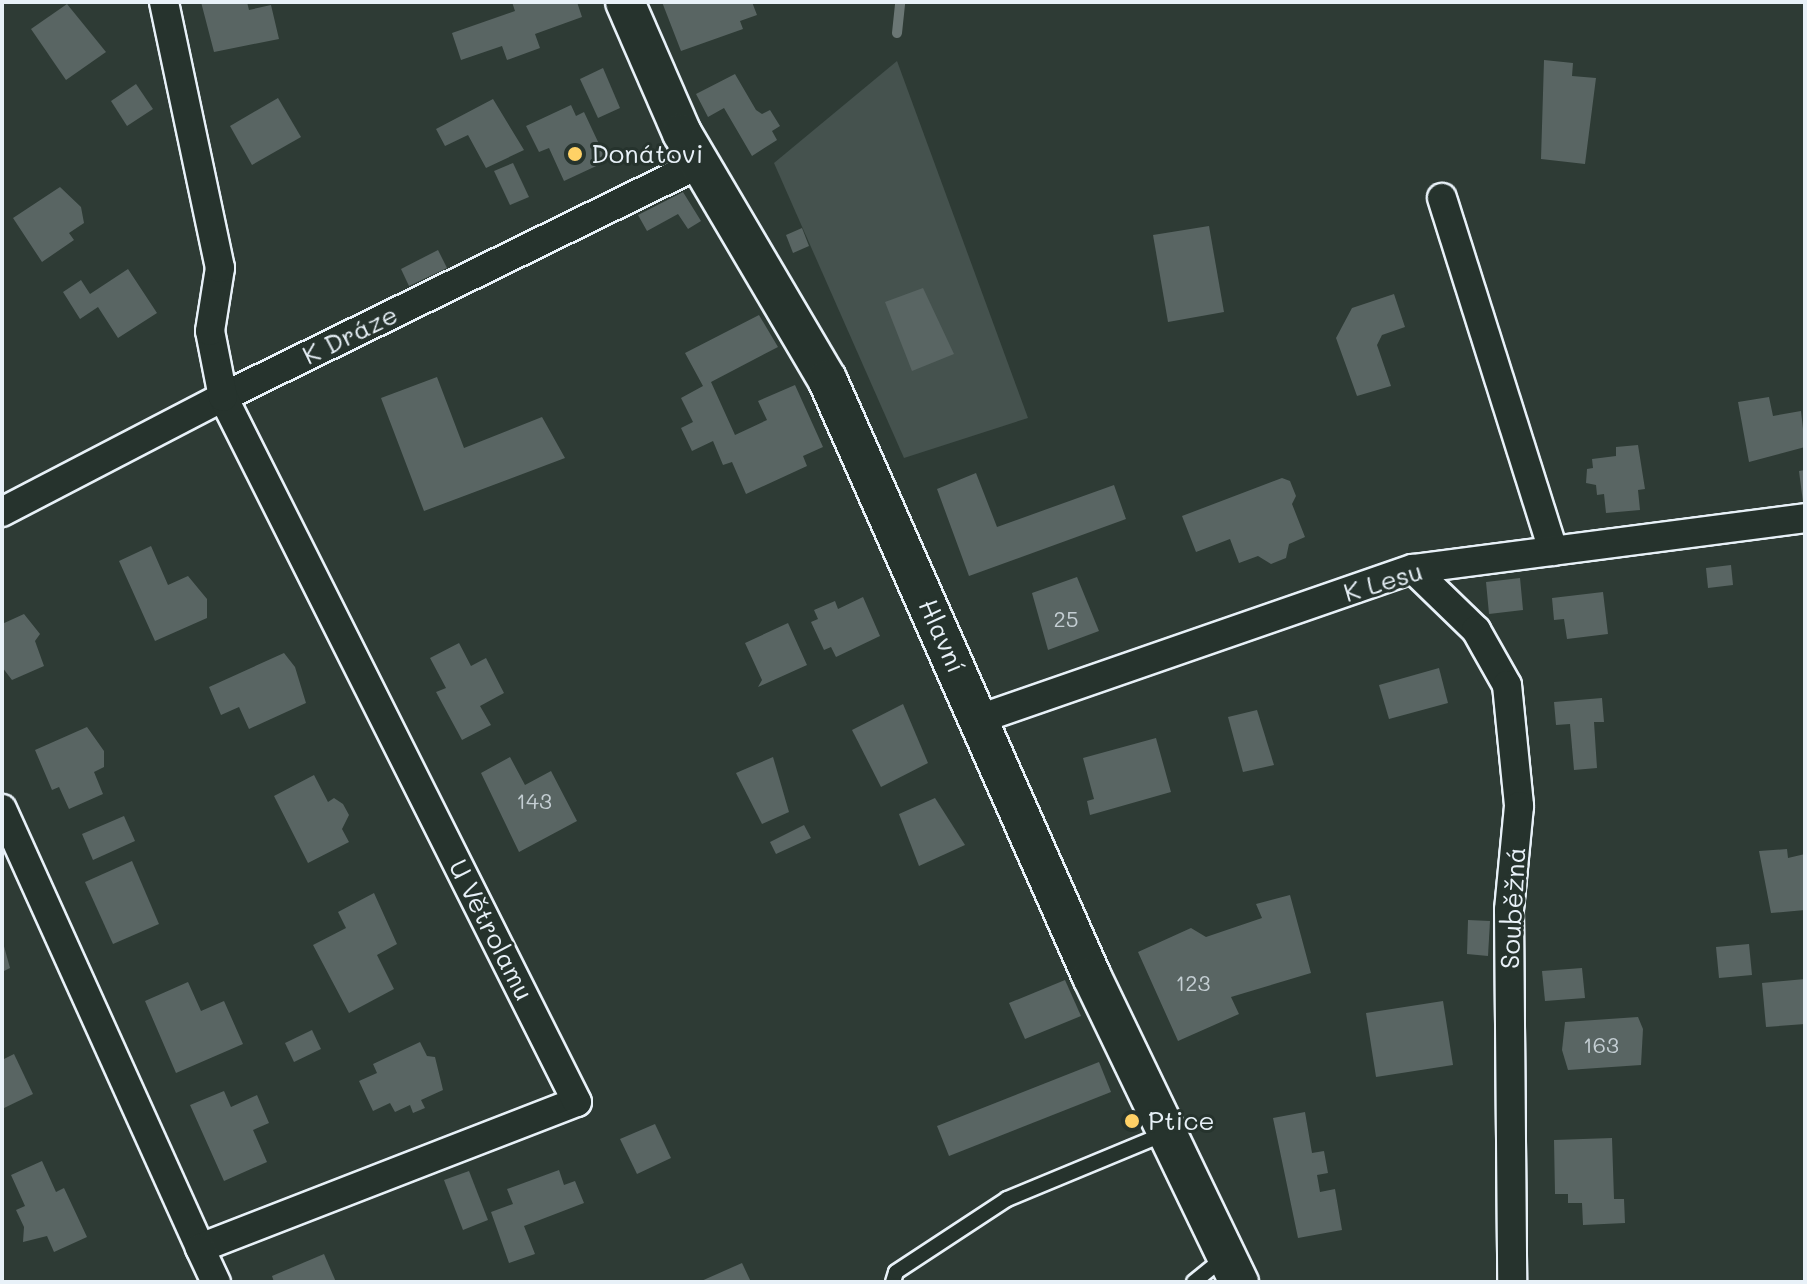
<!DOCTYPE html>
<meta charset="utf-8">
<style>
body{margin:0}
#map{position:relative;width:1807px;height:1284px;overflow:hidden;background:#2e3b35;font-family:Mali,sans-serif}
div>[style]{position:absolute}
.green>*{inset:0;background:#45524e}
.stream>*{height:10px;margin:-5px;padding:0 5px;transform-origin:5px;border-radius:5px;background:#6b7775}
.building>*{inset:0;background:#596563}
.roads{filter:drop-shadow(2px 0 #e8f1f8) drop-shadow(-2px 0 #e8f1f8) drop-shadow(0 2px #e8f1f8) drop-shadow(0 -2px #e8f1f8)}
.lane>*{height:14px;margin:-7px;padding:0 7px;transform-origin:7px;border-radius:7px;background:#26332d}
.street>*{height:28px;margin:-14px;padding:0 14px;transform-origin:14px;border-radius:14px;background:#26332d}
.secondary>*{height:38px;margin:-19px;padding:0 19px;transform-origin:19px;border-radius:19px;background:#26332d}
.dots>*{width:22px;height:22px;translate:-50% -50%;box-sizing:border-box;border:4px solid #26332d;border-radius:50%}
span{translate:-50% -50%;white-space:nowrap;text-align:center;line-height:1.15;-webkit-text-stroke:6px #26332d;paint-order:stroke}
.number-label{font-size:22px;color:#c4ced3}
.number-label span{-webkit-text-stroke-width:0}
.poi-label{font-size:26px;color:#e8f1f8}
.left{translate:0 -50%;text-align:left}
.street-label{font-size:26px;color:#e8f1f8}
.frame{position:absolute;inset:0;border:4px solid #e8f1f8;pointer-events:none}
</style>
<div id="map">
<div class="green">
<i style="clip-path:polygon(897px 61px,1028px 418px,904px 458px,774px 163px)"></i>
</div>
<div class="stream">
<i style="left:897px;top:33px;width:31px;rotate:-84deg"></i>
</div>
<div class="building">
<i style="clip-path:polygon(201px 2px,247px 2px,249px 10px,271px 5px,279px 39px,214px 52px)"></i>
<i style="clip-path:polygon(512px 2px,577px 2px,582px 17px,535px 34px,540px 48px,507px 60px,502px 46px,461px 60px,452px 33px,515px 11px)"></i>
<i style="clip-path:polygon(662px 2px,752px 2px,757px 15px,740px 21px,743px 29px,681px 51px)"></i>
<i style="clip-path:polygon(67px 4px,106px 52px,66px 80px,31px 29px)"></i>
<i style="clip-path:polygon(1544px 60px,1573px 63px,1572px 76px,1596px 78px,1585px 164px,1541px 159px)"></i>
<i style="clip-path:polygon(603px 68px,620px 108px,598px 118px,580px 79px)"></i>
<i style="clip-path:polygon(735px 74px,756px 110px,762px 114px,770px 110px,780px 126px,772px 131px,777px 140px,752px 156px,724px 108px,708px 117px,696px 94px)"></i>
<i style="clip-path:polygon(136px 84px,153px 109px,127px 126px,111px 101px)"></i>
<i style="clip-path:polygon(278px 98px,301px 137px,252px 165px,230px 126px)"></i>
<i style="clip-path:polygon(493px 99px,524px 150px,486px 168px,468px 135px,445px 146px,436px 129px)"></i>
<i style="clip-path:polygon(571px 105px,576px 116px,584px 112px,607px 161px,564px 181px,549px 148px,539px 152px,526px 126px)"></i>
<i style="clip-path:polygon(513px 163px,529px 197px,510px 205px,494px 171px)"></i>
<i style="clip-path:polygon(60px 187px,81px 207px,84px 223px,69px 233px,74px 240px,42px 262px,13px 218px)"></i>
<i style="clip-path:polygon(683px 192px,701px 221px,688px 229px,678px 214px,647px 231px,638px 215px)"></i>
<i style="clip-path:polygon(1209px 226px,1224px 312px,1168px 322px,1153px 235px)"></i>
<i style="clip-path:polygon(802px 228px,809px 246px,793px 253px,786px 235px)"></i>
<i style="clip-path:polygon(438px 250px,447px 268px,409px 286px,401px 269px)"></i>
<i style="clip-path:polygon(128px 269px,157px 313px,118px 338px,98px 307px,80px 319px,63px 292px,81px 280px,90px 294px)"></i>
<i style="clip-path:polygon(923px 288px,954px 354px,912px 371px,885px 302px)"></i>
<i style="clip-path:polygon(1394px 294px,1405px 327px,1382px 335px,1377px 345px,1391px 386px,1357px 396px,1336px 338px,1352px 308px)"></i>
<i style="clip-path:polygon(759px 315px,778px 347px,711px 382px,735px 435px,767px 420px,758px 401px,795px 385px,823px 447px,803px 456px,807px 466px,746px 494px,732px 462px,723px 465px,713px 441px,692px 451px,681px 428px,693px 422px,681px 398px,703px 386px,685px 353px)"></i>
<i style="clip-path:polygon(437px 377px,464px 448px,542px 417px,565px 458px,424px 511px,381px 398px)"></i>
<i style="clip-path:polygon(1769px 397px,1773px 416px,1801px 411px,1805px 447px,1749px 462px,1738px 402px)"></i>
<i style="clip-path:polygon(1638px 445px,1645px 489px,1638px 490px,1640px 510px,1606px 513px,1604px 494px,1597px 495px,1596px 485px,1586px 483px,1587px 469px,1593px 468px,1592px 459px,1616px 456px,1616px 447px)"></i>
<i style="clip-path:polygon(1805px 470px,1805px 502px,1803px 502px,1799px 471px)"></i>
<i style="clip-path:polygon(976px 473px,997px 527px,1114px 485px,1126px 519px,969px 576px,937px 489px)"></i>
<i style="clip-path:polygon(1282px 478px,1290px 481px,1296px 496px,1292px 504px,1305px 537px,1289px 544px,1286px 558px,1271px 564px,1258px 556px,1239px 563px,1230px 539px,1196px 552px,1182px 516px)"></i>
<i style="clip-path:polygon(151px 546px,168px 585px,188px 576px,207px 599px,207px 618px,155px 641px,119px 561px)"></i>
<i style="clip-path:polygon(1731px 565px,1733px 585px,1708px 588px,1706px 568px)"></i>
<i style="clip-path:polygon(1077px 577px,1099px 631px,1048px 650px,1032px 593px)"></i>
<i style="clip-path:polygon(1520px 578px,1523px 610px,1489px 614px,1486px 582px)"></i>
<i style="clip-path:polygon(1603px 592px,1608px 634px,1567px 639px,1564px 619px,1554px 620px,1552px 598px)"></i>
<i style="clip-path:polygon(863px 597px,880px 636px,836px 657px,831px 647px,824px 650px,811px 622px,818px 619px,814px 610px,835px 601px,838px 609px)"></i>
<i style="clip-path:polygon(24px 614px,40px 634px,35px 641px,44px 666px,12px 680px,2px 667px,2px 624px)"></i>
<i style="clip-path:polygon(788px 623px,807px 665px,758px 687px,762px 680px,745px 643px)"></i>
<i style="clip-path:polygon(459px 643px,471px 666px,486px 658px,504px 693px,480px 706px,491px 725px,462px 740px,436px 692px,446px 688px,430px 658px)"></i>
<i style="clip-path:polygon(284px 653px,295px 667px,306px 703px,249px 729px,239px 707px,221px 715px,209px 687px)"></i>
<i style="clip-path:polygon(1439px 668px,1448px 703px,1389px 719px,1379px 685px)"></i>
<i style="clip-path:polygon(1602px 698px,1604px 722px,1594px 722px,1597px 768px,1574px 770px,1570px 724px,1556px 725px,1554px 702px)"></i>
<i style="clip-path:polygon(903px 704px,928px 763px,881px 787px,852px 730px)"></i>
<i style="clip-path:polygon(1257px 710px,1274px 765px,1243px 772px,1228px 717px)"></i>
<i style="clip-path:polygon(87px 727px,104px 751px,104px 767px,94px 772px,103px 794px,69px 809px,59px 787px,52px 790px,35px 750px)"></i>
<i style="clip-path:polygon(1156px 738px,1171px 792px,1090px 815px,1087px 801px,1094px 799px,1083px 758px)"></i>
<i style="clip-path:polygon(510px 757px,525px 785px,551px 771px,577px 821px,519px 852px,481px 773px)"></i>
<i style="clip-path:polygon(773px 757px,789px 812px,762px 824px,736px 773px)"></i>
<i style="clip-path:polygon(314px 775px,328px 802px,334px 798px,343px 804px,349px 815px,342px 829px,349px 842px,308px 863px,274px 796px)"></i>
<i style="clip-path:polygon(935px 798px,965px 845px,919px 866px,899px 814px)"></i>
<i style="clip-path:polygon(124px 816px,135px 841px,93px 860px,82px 834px)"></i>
<i style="clip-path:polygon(804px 825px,811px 838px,776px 854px,770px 842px)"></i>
<i style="clip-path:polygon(1787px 849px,1788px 858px,1805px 854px,1805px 910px,1771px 913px,1759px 851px)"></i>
<i style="clip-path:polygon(132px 861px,159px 924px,113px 944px,85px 882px)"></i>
<i style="clip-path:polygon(374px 893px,397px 944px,377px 955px,394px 989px,349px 1013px,313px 945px,346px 928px,338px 912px)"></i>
<i style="clip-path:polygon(1290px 895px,1311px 973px,1231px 997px,1239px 1014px,1178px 1041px,1138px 952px,1191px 928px,1206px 937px,1262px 918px,1256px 904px)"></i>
<i style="clip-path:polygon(1468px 920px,1490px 921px,1488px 956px,1467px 954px)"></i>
<i style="clip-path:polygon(2px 939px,10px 968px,2px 972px)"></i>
<i style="clip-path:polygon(1749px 944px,1752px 975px,1719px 978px,1716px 947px)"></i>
<i style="clip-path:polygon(1582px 968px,1585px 998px,1545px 1001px,1542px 971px)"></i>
<i style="clip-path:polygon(1805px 979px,1805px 1024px,1766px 1027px,1762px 983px)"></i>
<i style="clip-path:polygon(1065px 980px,1081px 1016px,1025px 1039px,1009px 1003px)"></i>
<i style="clip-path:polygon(188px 982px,201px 1011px,224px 1001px,243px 1044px,176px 1073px,145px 1001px)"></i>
<i style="clip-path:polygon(1443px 1001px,1453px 1065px,1376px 1077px,1366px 1013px)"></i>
<i style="clip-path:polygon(1638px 1017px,1643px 1029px,1641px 1065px,1568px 1070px,1562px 1050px,1565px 1022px)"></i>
<i style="clip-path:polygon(312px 1030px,321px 1049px,294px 1062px,285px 1043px)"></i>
<i style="clip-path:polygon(420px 1042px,427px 1056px,435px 1057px,443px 1090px,421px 1100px,425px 1108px,413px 1113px,410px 1105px,395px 1112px,390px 1103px,373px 1111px,359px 1081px,377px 1073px,373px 1064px)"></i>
<i style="clip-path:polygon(14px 1054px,33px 1094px,2px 1109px,2px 1060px)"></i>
<i style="clip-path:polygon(1099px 1062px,1111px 1092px,949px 1156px,937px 1126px)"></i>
<i style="clip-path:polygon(224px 1091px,231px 1107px,257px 1095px,269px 1123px,253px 1130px,267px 1162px,224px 1181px,190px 1105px)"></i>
<i style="clip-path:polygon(1305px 1112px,1312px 1153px,1324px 1151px,1328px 1173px,1317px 1175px,1320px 1192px,1335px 1189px,1342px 1230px,1298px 1238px,1273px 1118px)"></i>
<i style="clip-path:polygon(655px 1124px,671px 1158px,637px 1174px,620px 1139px)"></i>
<i style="clip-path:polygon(1612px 1138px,1614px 1199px,1624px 1199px,1625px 1223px,1583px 1225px,1582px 1203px,1568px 1203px,1568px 1194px,1555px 1194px,1554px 1140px)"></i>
<i style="clip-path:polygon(42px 1161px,56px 1192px,64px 1188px,87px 1237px,54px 1252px,47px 1236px,23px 1242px,24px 1227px,16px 1210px,25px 1206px,11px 1175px)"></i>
<i style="clip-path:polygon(559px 1170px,564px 1185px,575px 1181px,584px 1203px,524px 1226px,535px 1254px,509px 1263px,491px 1212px,513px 1204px,507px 1189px)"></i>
<i style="clip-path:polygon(469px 1171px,488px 1220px,463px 1230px,444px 1180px)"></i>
<i style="clip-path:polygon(324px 1254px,336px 1282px,274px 1282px,272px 1276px)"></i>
<i style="clip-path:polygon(742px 1263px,751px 1282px,699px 1282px)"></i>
</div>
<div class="roads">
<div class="lane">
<i style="left:893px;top:1282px;width:10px;rotate:-73deg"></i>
<i style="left:896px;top:1272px;width:133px;rotate:-33.3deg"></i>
<i style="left:1007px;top:1199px;width:172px;rotate:-22.5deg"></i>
<i style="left:1194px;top:1282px;width:40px;rotate:-39deg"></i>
</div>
<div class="street">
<i style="left:1442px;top:198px;width:370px;rotate:72.5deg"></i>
<i style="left:2px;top:512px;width:249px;rotate:-27.5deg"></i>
<i style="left:223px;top:397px;width:532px;rotate:-26.08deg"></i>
<i style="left:1413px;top:569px;width:88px;rotate:44.1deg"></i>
<i style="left:1476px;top:630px;width:63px;rotate:60.6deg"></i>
<i style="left:1507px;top:685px;width:122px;rotate:84.3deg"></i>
<i style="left:1519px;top:806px;width:104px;rotate:95.5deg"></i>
<i style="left:1509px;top:910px;width:372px;rotate:89.5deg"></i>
<i style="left:979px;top:719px;width:459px;rotate:-19.1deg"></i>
<i style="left:1413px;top:569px;width:395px;rotate:-7.4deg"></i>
<i style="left:2px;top:809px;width:482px;rotate:65.7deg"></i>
<i style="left:200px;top:1248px;width:404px;rotate:-21.2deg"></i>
<i style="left:577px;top:1102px;width:789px;rotate:-116.66deg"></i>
<i style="left:223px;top:397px;width:67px;rotate:-101.1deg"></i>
<i style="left:210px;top:331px;width:64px;rotate:-81deg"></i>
<i style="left:220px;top:268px;width:272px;rotate:-101.9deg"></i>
<i style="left:200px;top:1248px;width:38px;rotate:65deg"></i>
</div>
<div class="secondary">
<i style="left:625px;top:2px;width:143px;rotate:66.5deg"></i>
<i style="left:682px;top:133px;width:286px;rotate:59.5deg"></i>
<i style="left:827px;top:379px;width:654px;rotate:66.1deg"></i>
<i style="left:1092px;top:977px;width:339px;rotate:64.3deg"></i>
</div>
</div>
<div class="dots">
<i style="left:575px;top:154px;background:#ffd166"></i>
<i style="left:1132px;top:1121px;background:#ffd166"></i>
</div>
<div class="number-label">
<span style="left:1066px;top:619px">25</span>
<span style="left:534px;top:801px">143</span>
<span style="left:1193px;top:983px">123</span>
<span style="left:1601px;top:1045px">163</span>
</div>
<div class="poi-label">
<span class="left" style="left:591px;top:154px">Donátovi</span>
<span class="left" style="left:1148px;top:1121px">Ptice</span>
</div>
<div class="street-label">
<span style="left:350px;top:335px;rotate:-26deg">K Dráze</span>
<span style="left:1383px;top:582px;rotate:-17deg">K Lesu</span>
<span style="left:942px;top:636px;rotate:66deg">Hlavní</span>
<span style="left:1513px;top:908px;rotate:-87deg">Souběžná</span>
<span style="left:491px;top:930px;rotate:63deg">U Větrolamu</span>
</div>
<div class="frame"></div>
</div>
